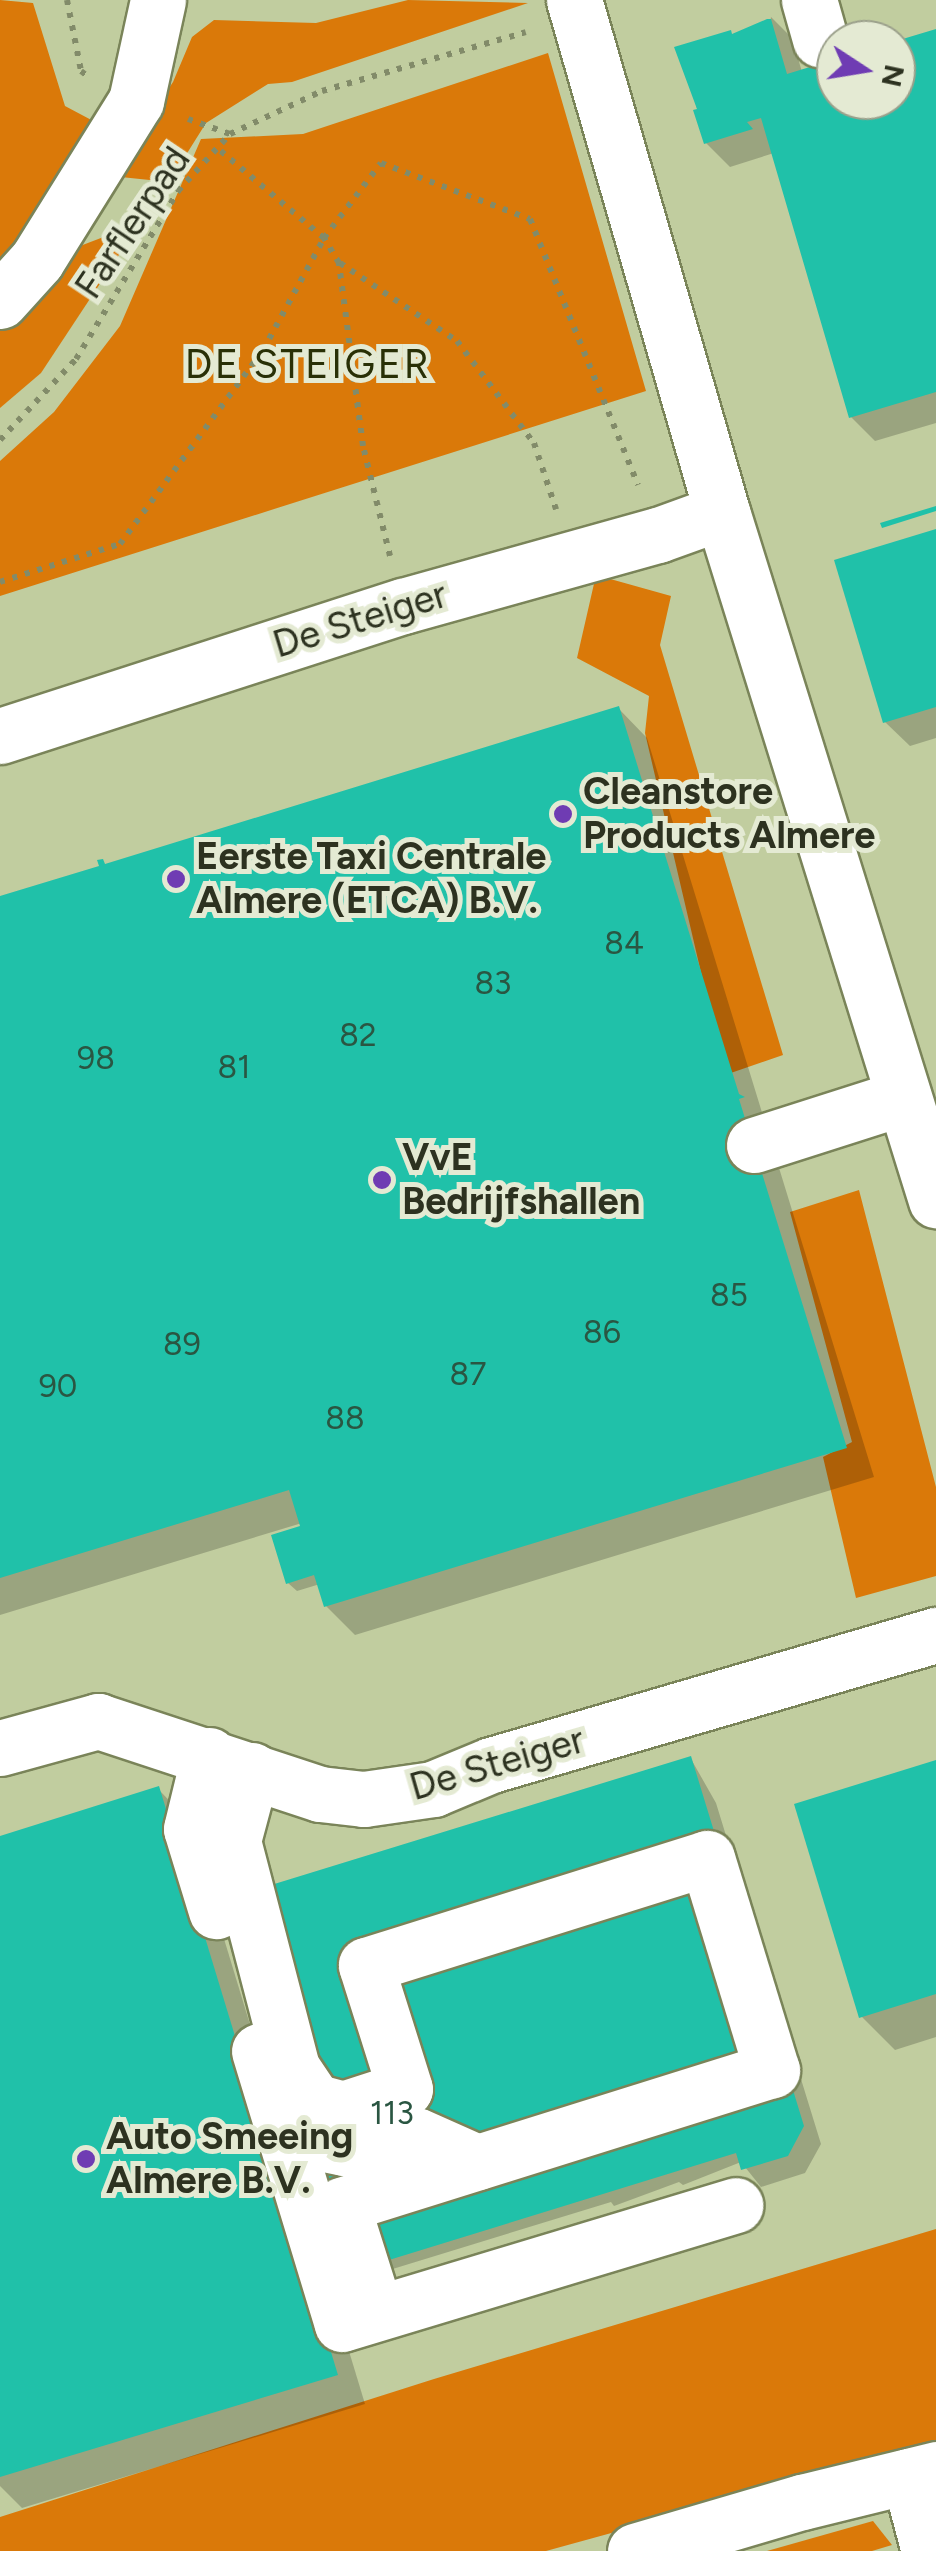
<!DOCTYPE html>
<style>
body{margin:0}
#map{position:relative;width:936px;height:2551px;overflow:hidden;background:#c1cd9f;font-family:Figtree,sans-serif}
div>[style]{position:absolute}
.green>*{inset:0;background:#da7909}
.shadow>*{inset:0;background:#0003}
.building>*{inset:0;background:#20c1a9}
.path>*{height:6px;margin-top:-3px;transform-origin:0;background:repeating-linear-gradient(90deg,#828b69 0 5px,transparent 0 13px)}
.roads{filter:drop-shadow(2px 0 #7a8459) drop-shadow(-2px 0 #7a8459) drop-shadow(0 2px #7a8459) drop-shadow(0 -2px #7a8459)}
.minor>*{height:55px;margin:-27.5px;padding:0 27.5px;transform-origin:27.5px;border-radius:27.5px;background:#fff}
.dots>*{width:28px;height:28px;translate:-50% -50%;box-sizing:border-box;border:5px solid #e4ead3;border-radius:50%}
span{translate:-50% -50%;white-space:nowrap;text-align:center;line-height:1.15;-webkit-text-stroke:10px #e4ead3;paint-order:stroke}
.number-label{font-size:32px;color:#2a5642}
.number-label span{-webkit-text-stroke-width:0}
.street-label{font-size:38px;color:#2d3220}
.poi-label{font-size:38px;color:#2d3220;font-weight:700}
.left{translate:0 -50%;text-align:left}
.neighbourhood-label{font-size:40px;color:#293006;letter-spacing:2.5px}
.north{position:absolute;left:816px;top:20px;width:100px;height:100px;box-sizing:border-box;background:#e4ead3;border:2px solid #9ba08b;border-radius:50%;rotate:102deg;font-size:28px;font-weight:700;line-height:40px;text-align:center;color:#2d3220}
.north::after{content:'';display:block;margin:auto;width:35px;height:45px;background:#6f3cb3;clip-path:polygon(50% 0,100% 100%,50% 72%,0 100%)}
</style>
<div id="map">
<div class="green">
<i style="clip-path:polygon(0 0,33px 3px,65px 106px,97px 123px,0 269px)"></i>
<i style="clip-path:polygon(408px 0,528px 3px,292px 82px,268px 84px,206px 123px,169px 182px,111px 176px,173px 82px,192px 37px,214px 20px,316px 23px)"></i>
<i style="clip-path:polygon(548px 53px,646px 391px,0 596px,0 461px,54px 412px,120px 326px,201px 139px,303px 134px)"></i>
<i style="clip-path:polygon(140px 223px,41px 373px,0 408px,0 325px,67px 251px)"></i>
<i style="clip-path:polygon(596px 575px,671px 596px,660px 645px,783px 1055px,725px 1075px,645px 733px,649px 696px,577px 658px)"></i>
<i style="clip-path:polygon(859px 1190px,936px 1487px,936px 1576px,856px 1598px,823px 1457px,852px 1442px,790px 1212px)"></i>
<i style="clip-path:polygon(936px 2229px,936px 2450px,800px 2481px,546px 2551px,0 2551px,0 2517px,434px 2379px)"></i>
<i style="clip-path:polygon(873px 2521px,892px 2545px,872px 2551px,767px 2551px)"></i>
</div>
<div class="shadow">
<i style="clip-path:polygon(771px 17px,792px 38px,802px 72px,836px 62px,836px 100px,896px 100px,896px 44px,936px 32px,936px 423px,875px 441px,851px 417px,774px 153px,730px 167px,706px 143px,681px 48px,770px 25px)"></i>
<i style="clip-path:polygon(936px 532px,936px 738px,910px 746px,885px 722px)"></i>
<i style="clip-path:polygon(619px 709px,647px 738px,874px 1477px,355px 1635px,326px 1606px,320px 1584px,297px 1591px,288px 1583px,302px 1523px,0 1615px,0 898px)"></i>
<i style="clip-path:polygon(691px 1759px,716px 1803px,821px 2144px,805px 2173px,761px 2187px,741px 2162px,683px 2185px,679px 2182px,614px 2206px,611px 2202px,347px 2283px)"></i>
<i style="clip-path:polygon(936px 1763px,936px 2037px,895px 2050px,861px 2016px)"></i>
<i style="clip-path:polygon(160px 1791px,188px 1820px,365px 2404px,22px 2508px,0 2486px,0 1838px)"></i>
</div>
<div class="building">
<i style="clip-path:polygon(767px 19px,771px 19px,787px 74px,836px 59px,836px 100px,896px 100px,896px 41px,936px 29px,936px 392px,849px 418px,761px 118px,747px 122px,753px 129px,704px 144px,693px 110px,697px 109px,674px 47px,731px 30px,732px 34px)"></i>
<i style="clip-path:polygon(936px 506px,936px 511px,882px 528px,880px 523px)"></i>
<i style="clip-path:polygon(936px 529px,936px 707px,883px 723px,834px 560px)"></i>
<i style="clip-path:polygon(619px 706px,739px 1094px,745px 1097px,739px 1099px,847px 1448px,324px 1607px,314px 1575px,286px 1584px,271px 1535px,300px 1526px,289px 1490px,0 1578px,0 896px,99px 866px,97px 860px,103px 859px,105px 864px)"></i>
<i style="clip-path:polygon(691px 1756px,804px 2126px,788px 2156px,741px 2170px,736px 2153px,337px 2276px,222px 1900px)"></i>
<i style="clip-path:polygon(936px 1760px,936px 1994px,859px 2018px,794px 1804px)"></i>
<i style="clip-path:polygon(159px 1786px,338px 2375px,0 2477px,0 1836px)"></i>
</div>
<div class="path">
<i style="left:67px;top:0;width:72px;rotate:78.8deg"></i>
<i style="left:81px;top:71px;width:6px;rotate:39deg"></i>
<i style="left:188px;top:119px;width:45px;rotate:19.7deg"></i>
<i style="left:340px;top:263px;width:141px;rotate:33.7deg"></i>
<i style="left:457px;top:341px;width:128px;rotate:53deg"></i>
<i style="left:534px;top:443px;width:70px;rotate:71.6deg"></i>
<i style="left:0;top:440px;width:111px;rotate:-46.8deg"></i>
<i style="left:76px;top:359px;width:197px;rotate:-58.7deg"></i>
<i style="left:178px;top:191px;width:77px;rotate:-47.6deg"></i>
<i style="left:230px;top:134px;width:102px;rotate:-25.1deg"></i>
<i style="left:322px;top:91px;width:212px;rotate:-16.1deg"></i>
<i style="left:390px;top:556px;width:113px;rotate:-103.8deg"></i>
<i style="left:363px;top:446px;width:185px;rotate:-97.5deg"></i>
<i style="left:339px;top:263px;width:29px;rotate:-121deg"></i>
<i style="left:324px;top:238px;width:94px;rotate:-52.8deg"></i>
<i style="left:381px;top:163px;width:159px;rotate:20.6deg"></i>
<i style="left:530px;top:219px;width:287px;rotate:67.9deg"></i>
<i style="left:0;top:582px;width:126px;rotate:-17.6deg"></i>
<i style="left:120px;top:544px;width:241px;rotate:-53.6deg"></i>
<i style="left:263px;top:350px;width:128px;rotate:-61.4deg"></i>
<i style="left:324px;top:238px;width:140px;rotate:-139.9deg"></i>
</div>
<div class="roads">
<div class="minor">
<i style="left:574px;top:0;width:533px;rotate:73.88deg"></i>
<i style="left:722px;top:512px;width:721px;rotate:72.72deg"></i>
<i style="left:809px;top:0;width:41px;rotate:74.2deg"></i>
<i style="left:0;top:301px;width:55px;rotate:-47.9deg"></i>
<i style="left:37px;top:260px;width:187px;rotate:-58.1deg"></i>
<i style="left:136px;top:101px;width:103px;rotate:-77.7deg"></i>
<i style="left:0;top:736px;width:423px;rotate:-17.9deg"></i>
<i style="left:403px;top:606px;width:265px;rotate:-15.6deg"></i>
<i style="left:658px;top:535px;width:68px;rotate:-19.8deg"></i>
<i style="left:754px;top:1145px;width:157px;rotate:-17.7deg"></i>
<i style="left:0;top:1748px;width:102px;rotate:-15.4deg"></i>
<i style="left:98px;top:1721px;width:234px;rotate:18.2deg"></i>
<i style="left:320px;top:1794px;width:44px;rotate:6.5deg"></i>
<i style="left:364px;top:1799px;width:70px;rotate:-8.2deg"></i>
<i style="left:433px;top:1789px;width:63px;rotate:-22.5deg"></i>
<i style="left:491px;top:1765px;width:464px;rotate:-16.3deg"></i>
<i style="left:209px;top:1755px;width:76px;rotate:103.7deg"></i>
<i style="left:191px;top:1829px;width:86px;rotate:73deg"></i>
<i style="left:252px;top:1770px;width:73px;rotate:105deg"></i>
<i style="left:233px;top:1841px;width:235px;rotate:75.4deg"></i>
<i style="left:292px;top:2068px;width:40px;rotate:56deg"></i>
<i style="left:314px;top:2101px;width:30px;rotate:15deg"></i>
<i style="left:343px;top:2109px;width:65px;rotate:-17.9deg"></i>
<i style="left:405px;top:2089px;width:130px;rotate:-107.5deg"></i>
<i style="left:366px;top:1965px;width:357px;rotate:-17.4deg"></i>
<i style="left:707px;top:1858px;width:222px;rotate:73deg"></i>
<i style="left:772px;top:2070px;width:451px;rotate:162.6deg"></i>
<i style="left:342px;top:2205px;width:113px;rotate:72.5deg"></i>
<i style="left:259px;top:2051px;width:285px;rotate:73.1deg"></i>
<i style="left:342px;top:2324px;width:411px;rotate:-16.8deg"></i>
<i style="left:279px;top:2112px;width:28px;rotate:48deg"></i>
<i style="left:298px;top:2133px;width:24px;rotate:24deg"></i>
<i style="left:320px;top:2143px;width:25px;rotate:12deg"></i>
<i style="left:344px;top:2148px;width:73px;rotate:-10.2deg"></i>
<i style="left:416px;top:2135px;width:67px;rotate:23.9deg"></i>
<i style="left:909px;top:2476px;width:78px;rotate:75.1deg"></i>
<i style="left:635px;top:2551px;width:174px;rotate:-16.4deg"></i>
<i style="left:802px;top:2502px;width:138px;rotate:-13.8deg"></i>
</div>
</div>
<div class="dots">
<i style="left:563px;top:814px;background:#6f3cb3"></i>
<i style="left:176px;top:879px;background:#6f3cb3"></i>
<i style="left:382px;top:1180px;background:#6f3cb3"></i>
<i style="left:86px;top:2159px;background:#6f3cb3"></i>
</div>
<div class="number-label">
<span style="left:624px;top:943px">84</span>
<span style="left:493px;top:983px">83</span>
<span style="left:358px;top:1035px">82</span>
<span style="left:96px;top:1058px">98</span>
<span style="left:234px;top:1067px">81</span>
<span style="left:729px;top:1295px">85</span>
<span style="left:602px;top:1332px">86</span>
<span style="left:182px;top:1344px">89</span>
<span style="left:468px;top:1374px">87</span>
<span style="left:58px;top:1386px">90</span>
<span style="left:345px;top:1418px">88</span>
<span style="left:392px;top:2113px">113</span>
</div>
<div class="street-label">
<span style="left:133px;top:223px;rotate:-56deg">Farflerpad</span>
<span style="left:360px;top:620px;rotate:-17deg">De Steiger</span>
<span style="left:497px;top:1764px;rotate:-16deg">De Steiger</span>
</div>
<div class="poi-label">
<span class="left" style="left:583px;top:814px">Cleanstore<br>Products Almere</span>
<span class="left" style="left:196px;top:879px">Eerste Taxi Centrale<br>Almere (ETCA) B.V.</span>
<span class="left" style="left:402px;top:1180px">VvE<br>Bedrijfshallen</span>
<span class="left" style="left:106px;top:2159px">Auto Smeeing<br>Almere B.V.</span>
</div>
<div class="neighbourhood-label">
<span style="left:308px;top:364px">DE STEIGER</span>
</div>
<div class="north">N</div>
</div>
